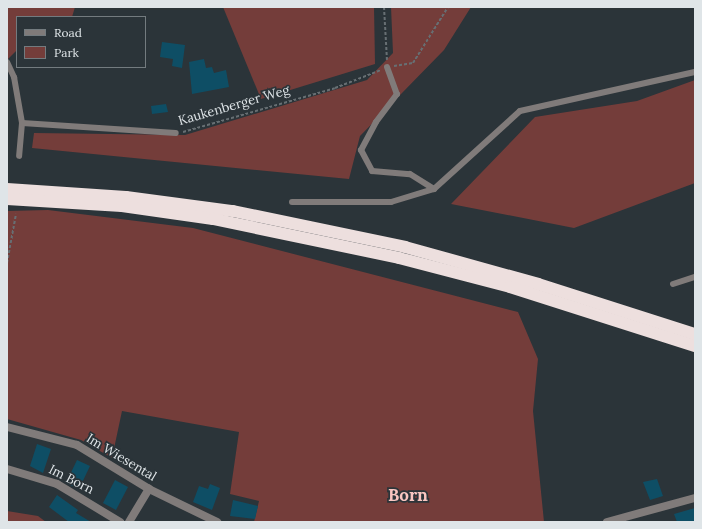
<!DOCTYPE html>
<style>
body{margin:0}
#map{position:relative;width:702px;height:529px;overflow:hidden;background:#2b3439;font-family:Lora,serif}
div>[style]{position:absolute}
.green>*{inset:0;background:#743d3a}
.building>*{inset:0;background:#0e4e65}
.path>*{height:2px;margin-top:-1px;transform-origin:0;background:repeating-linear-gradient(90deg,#676f73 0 3px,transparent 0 5px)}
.service>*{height:6px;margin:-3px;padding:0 3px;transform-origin:3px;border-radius:3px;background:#807b7a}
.minor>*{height:8px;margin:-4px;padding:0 4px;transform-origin:4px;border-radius:4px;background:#807b7a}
.motorway>*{height:12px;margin:-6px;padding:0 6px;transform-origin:6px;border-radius:6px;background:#eddfde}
span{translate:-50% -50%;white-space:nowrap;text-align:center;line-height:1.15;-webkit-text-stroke:3.5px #2b3439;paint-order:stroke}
.street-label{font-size:13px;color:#dfe5e8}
.district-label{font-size:17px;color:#fac6c1;font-weight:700}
.frame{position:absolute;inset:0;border:8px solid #dfe5e8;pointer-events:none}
.legend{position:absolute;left:16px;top:16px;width:130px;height:52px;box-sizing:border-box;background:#2b3439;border:1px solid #737b7f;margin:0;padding:5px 7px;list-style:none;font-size:12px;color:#dfe5e8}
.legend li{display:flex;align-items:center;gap:8px;height:20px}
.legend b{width:20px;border:1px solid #737b7f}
</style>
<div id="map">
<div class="green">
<i style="clip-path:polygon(7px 7px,75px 7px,72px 17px,17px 17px,17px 50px,7px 60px)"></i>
<i style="clip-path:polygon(223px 7px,374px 7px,375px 64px,261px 99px)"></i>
<i style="clip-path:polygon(391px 7px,471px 7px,444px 50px,360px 136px,349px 179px,32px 148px,34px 133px,185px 135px,367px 80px,393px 53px)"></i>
<i style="clip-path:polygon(695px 80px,695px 183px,574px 228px,451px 204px,535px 117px,637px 101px)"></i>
<i style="clip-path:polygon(48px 210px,193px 228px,518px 312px,538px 359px,533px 411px,544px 522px,254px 522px,259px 501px,230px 494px,239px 432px,122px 411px,112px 458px,81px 440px,7px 419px,7px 211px)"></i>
<i style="clip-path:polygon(7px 511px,38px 516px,46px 522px,7px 522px)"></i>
</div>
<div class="building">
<i style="clip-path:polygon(162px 42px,185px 45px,182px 68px,172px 66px,173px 59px,160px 57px)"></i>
<i style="clip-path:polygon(204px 59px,206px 68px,212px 67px,214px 73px,226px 70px,229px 87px,192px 94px,189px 62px)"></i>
<i style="clip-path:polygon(166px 104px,168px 112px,152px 114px,151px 106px)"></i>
<i style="clip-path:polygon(37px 444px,51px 449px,43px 473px,30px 466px)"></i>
<i style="clip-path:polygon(77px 460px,90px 466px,79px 489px,66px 483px)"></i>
<i style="clip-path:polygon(657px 479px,663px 496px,650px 500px,643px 482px)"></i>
<i style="clip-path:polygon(115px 480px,128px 487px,116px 510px,103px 503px)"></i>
<i style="clip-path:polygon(210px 484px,220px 488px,212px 510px,193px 502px,199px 486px,208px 489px)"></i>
<i style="clip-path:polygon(57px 495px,78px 510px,76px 513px,91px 522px,69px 522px,49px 507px)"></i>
<i style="clip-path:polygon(233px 500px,258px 506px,255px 519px,230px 516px)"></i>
<i style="clip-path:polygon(695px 508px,695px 522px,677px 522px,674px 514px)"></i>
</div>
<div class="path">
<i style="left:384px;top:7px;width:53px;rotate:86.8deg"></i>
<i style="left:394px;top:66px;width:19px;rotate:-9deg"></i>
<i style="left:413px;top:63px;width:66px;rotate:-58deg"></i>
<i style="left:183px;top:132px;width:158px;rotate:-16.1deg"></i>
<i style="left:335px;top:88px;width:49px;rotate:-21.4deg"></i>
<i style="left:7px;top:263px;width:50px;rotate:-79.6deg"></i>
</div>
<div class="service">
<i style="left:7px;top:62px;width:17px;rotate:65deg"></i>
<i style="left:14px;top:77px;width:47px;rotate:80.1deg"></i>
<i style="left:22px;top:123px;width:33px;rotate:95deg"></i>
<i style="left:387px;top:67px;width:29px;rotate:70deg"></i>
<i style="left:397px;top:94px;width:35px;rotate:127deg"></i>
<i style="left:376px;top:122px;width:32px;rotate:118deg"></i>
<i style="left:361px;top:150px;width:24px;rotate:62deg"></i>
<i style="left:372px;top:171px;width:38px;rotate:5deg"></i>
<i style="left:410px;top:174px;width:28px;rotate:32deg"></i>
<i style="left:22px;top:123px;width:154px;rotate:3.7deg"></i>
<i style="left:292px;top:202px;width:99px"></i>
<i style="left:391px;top:202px;width:45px;rotate:-16.8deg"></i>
<i style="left:434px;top:189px;width:116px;rotate:-42.2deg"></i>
<i style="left:520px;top:111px;width:179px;rotate:-12.6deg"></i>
<i style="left:673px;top:284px;width:23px;rotate:-18deg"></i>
</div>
<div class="minor">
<i style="left:7px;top:427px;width:72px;rotate:14.4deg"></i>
<i style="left:77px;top:445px;width:84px;rotate:31.4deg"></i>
<i style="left:149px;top:489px;width:76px;rotate:25.9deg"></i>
<i style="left:7px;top:469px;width:52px;rotate:16.7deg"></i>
<i style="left:57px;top:484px;width:74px;rotate:31.1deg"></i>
<i style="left:129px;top:522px;width:39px;rotate:-59deg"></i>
<i style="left:607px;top:522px;width:91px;rotate:-15.3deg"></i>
</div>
<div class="motorway">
<i style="left:7px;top:189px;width:119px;rotate:3.8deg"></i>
<i style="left:126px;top:197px;width:108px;rotate:7.5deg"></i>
<i style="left:233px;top:211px;width:176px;rotate:11.8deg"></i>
<i style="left:405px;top:247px;width:138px;rotate:15.5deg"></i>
<i style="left:538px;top:284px;width:165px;rotate:17.7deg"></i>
<i style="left:7px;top:199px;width:115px;rotate:3.5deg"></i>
<i style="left:122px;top:206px;width:92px;rotate:8.1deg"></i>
<i style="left:213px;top:219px;width:190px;rotate:11.8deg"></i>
<i style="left:399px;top:258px;width:115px;rotate:14.6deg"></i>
<i style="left:510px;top:287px;width:194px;rotate:17.7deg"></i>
</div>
<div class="street-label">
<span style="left:234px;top:106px;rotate:-16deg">Kaukenberger Weg</span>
<span style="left:121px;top:458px;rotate:31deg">Im Wiesental</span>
<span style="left:71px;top:480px;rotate:27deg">Im Born</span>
</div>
<div class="district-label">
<span style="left:408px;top:496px">Born</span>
</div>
<div class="frame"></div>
<ul class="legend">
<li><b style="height:5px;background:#807b7a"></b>Road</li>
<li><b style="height:11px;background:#743d3a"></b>Park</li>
</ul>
</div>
